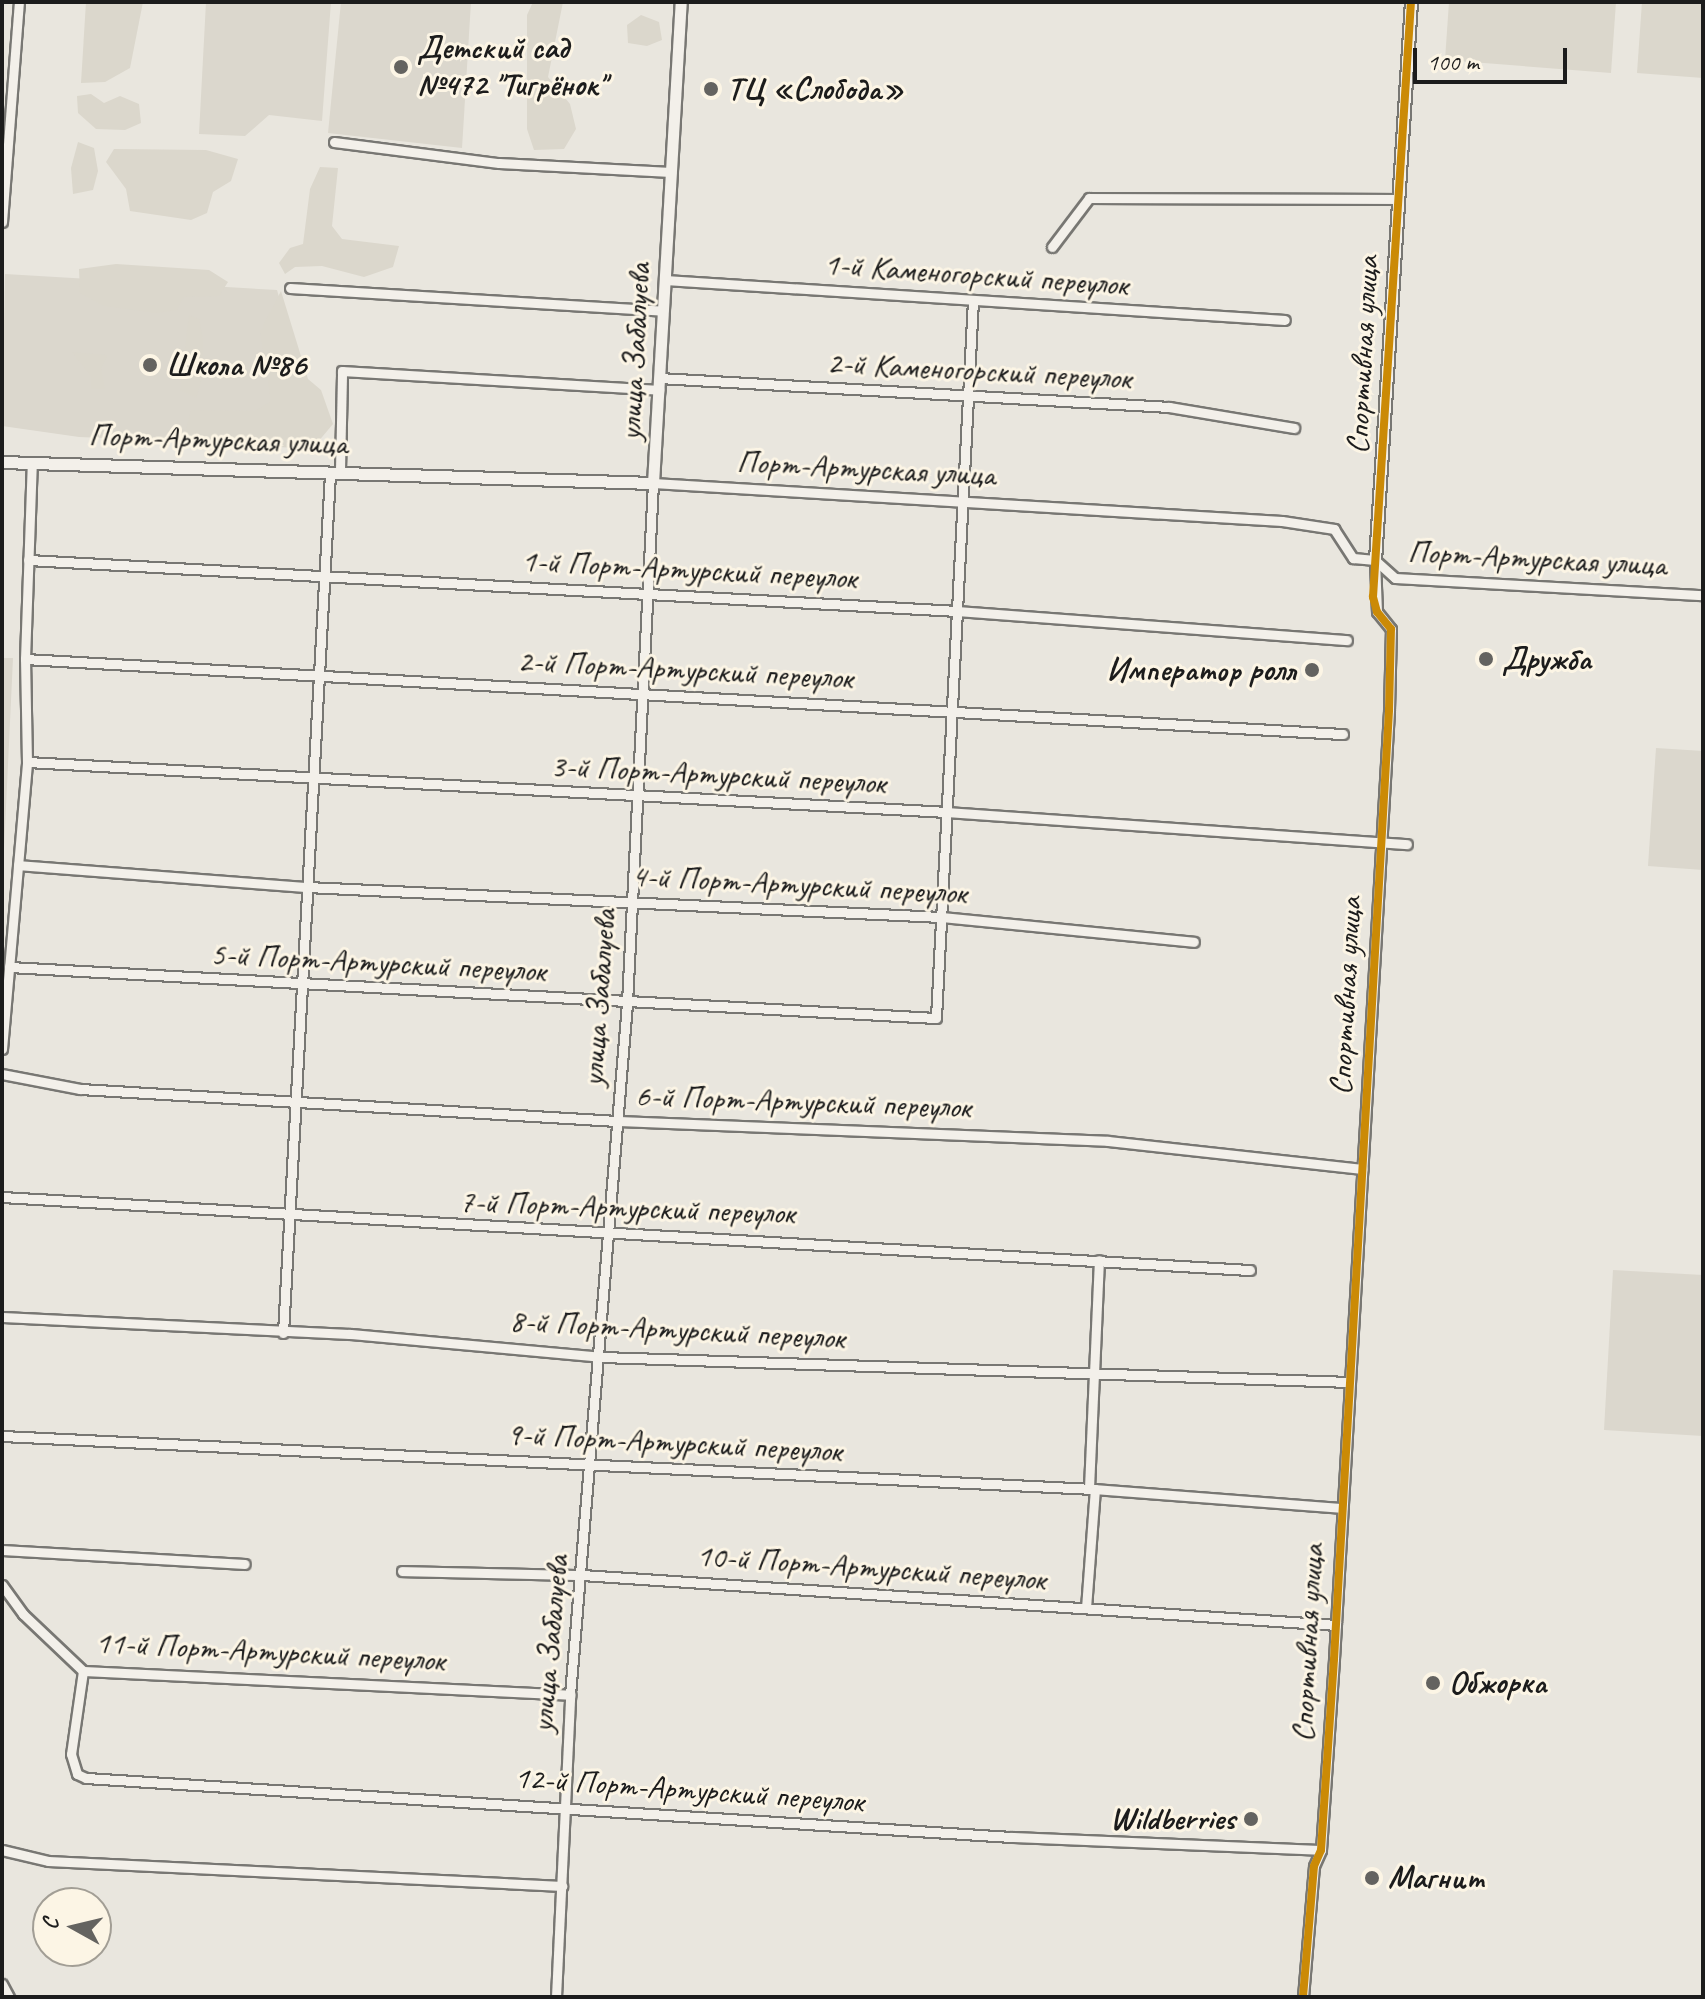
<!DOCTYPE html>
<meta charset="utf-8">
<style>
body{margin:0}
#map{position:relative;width:1705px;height:1999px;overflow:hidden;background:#e9e6de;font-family:Caveat,sans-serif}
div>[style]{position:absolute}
.built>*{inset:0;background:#dbd7cd}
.green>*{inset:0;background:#dbd7cc}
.roads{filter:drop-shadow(2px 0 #787773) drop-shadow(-2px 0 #787773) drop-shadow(0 2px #787773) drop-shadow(0 -2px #787773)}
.minor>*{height:9px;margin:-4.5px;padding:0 4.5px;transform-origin:4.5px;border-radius:4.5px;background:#f3f0ea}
.tertiary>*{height:11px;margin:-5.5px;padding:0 5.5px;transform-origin:5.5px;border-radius:5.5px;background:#f3f0ea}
.bus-1>*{height:8px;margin:-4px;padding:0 4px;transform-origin:4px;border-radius:4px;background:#cb8a06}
.dots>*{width:22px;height:22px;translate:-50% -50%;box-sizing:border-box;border:4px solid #fcf5e5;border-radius:50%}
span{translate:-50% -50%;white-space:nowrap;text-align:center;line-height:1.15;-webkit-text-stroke:6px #fcf5e5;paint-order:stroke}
.poi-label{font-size:32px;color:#1c1c1c;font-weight:700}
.left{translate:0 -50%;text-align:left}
.right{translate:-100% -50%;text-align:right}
.street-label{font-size:32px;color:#1c1c1c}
.frame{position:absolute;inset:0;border:4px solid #1c1c1c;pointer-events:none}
.north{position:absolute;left:32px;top:1887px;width:80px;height:80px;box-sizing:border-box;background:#fcf5e5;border:2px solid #a29e95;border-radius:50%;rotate:278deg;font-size:22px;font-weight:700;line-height:32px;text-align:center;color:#1c1c1c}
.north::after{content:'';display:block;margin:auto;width:28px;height:36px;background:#646360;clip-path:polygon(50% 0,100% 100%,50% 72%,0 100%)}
.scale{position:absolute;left:1413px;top:48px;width:154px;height:36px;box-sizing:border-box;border:4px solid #1c1c1c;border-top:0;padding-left:10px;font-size:24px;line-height:28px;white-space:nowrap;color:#1c1c1c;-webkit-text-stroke:6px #fcf5e5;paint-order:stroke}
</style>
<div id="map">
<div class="built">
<i style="clip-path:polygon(206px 2px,331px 2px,322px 121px,269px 115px,245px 136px,199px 134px)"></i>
<i style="clip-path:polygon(341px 2px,471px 2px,462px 148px,328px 133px)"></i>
<i style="clip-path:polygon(5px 274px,277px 290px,313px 417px,310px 446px,79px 437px,2px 426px)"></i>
<i style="clip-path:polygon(2px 658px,13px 658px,2px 892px)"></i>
<i style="clip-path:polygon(1656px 748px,1703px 751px,1703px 870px,1648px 866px)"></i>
<i style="clip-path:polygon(1613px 1270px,1703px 1275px,1703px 1436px,1604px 1430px)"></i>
</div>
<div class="green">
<i style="clip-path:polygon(86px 2px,143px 2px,130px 68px,105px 82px,81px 83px)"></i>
<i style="clip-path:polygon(533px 2px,563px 2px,548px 77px,570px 104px,576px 129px,564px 149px,534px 150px,527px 129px,527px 15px)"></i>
<i style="clip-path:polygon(1449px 2px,1616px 2px,1611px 73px,1445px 60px)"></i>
<i style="clip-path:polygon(1642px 2px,1703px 2px,1703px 78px,1637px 73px)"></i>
<i style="clip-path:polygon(641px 15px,659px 22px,662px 40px,647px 46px,628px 43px,627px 25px)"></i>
<i style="clip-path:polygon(91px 94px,104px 103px,120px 96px,139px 104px,141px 123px,125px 130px,96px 129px,78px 113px,77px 96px)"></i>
<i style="clip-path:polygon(78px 142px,94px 148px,98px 171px,93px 190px,73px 194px,71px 168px)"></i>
<i style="clip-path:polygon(114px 149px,206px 150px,238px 159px,231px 181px,213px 192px,207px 213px,191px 220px,130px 211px,126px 189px,106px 162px)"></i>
<i style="clip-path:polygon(320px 167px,338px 168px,332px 226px,342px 239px,399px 246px,393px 267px,364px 277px,322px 266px,295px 267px,285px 274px,279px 263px,290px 248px,303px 244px,310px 189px)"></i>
<i style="clip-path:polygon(116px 264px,209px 270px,228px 282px,219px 296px,184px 297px,177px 310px,156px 313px,104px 306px,80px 293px,79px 269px)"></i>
<i style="clip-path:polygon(281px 291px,308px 379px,321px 390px,333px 424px,312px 449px,196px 442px,185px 433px,191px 410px,255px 411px,271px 401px,260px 332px)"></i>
<i style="clip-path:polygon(189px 315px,199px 319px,203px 340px,203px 375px,196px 398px,180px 390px)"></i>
<i style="clip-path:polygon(72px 352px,108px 355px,101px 369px,105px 389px,91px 389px,91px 376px)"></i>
</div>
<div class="roads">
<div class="minor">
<i style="left:334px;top:142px;width:166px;rotate:7.3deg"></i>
<i style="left:499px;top:163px;width:172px;rotate:3deg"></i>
<i style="left:2px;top:222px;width:221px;rotate:-85.6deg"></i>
<i style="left:1052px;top:247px;width:61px;rotate:-52.9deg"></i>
<i style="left:1089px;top:198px;width:309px;rotate:0.2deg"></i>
<i style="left:665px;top:280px;width:621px;rotate:3.69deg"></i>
<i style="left:290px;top:288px;width:374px;rotate:3.5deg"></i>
<i style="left:659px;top:378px;width:511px;rotate:3.25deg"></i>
<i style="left:1169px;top:407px;width:127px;rotate:9.5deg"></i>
<i style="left:340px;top:470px;width:99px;rotate:-88.8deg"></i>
<i style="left:342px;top:371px;width:318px;rotate:3.4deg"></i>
<i style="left:28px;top:560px;width:931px;rotate:3.14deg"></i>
<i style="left:958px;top:611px;width:390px;rotate:4.3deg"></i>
<i style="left:1375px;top:560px;width:27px;rotate:42deg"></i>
<i style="left:1395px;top:578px;width:308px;rotate:3.2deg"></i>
<i style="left:25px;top:659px;width:1320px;rotate:3.26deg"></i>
<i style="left:27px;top:762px;width:921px;rotate:3.11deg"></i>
<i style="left:947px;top:812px;width:461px;rotate:4deg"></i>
<i style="left:18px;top:865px;width:290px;rotate:4.4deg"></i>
<i style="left:307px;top:887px;width:635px;rotate:2.71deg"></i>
<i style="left:941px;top:917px;width:254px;rotate:5.6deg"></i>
<i style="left:9px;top:967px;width:928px;rotate:3.15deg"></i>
<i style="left:936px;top:1018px;width:718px;rotate:-87.05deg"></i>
<i style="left:2px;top:1049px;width:288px;rotate:-85deg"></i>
<i style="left:27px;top:762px;width:103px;rotate:-91.1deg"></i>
<i style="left:25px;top:659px;width:197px;rotate:-88deg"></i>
<i style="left:2px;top:1074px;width:79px;rotate:10.9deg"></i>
<i style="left:80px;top:1089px;width:538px;rotate:3.41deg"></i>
<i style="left:617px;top:1121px;width:491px;rotate:2.3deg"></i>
<i style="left:1108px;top:1141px;width:256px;rotate:6.3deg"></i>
<i style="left:2px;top:1197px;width:1250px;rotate:3.35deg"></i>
<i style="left:2px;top:1317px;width:348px;rotate:2.8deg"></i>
<i style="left:350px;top:1334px;width:252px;rotate:5.2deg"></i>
<i style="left:601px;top:1357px;width:749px;rotate:1.91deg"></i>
<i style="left:283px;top:1333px;width:861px;rotate:-86.87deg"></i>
<i style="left:2px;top:1436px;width:1094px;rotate:2.78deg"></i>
<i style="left:1095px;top:1489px;width:248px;rotate:4.4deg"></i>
<i style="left:1089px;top:1488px;width:228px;rotate:-87.5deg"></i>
<i style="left:2px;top:1550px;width:243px;rotate:3.3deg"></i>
<i style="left:402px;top:1571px;width:180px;rotate:1.3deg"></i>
<i style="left:582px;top:1575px;width:756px;rotate:3.79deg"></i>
<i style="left:2px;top:1585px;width:36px;rotate:54deg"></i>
<i style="left:23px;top:1614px;width:83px;rotate:43.5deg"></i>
<i style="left:83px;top:1671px;width:488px;rotate:2.8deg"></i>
<i style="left:1086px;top:1608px;width:119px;rotate:-85.7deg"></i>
<i style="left:83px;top:1671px;width:84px;rotate:98.2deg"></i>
<i style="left:71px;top:1754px;width:21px;rotate:73deg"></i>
<i style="left:77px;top:1774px;width:10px;rotate:24deg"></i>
<i style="left:86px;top:1778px;width:928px;rotate:3.65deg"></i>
<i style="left:1012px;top:1837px;width:309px;rotate:2.4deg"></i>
<i style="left:2px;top:1850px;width:47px;rotate:13.4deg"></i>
<i style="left:48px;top:1861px;width:515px;rotate:2.78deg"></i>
<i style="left:2px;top:1984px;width:15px;rotate:62deg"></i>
<i style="left:556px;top:1997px;width:302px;rotate:-87.3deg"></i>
<i style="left:570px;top:1695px;width:694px;rotate:-85.29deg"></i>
<i style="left:627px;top:1003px;width:521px;rotate:-87.14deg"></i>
<i style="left:653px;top:483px;width:630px;rotate:3.46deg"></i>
<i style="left:1282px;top:521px;width:53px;rotate:8.7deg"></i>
<i style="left:1334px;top:529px;width:35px;rotate:57deg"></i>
<i style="left:1353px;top:558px;width:22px;rotate:5deg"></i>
<i style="left:1303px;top:1997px;width:131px;rotate:-85.2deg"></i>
<i style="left:1314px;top:1866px;width:17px;rotate:-66deg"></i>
<i style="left:1321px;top:1850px;width:191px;rotate:-86.1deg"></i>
<i style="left:1334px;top:1659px;width:951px;rotate:-86.68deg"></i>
<i style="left:1389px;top:710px;width:81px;rotate:-88.6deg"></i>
<i style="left:1391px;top:629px;width:22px;rotate:-129deg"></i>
<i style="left:1377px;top:612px;width:52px;rotate:-92.2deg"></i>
</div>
<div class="tertiary">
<i style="left:2px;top:462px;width:651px;rotate:1.85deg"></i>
<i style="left:653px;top:483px;width:482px;rotate:-86.7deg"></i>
<i style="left:1375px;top:560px;width:559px;rotate:-86.31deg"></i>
</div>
</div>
<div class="bus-1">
<i style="left:1303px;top:1997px;width:131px;rotate:-85.2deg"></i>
<i style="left:1314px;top:1866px;width:17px;rotate:-66deg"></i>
<i style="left:1321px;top:1850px;width:191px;rotate:-86.1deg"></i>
<i style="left:1334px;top:1659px;width:951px;rotate:-86.68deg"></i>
<i style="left:1389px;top:710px;width:81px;rotate:-88.6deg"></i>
<i style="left:1391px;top:629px;width:22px;rotate:-129deg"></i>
<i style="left:1377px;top:612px;width:16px;rotate:-105deg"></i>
<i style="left:1373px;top:597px;width:596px;rotate:-86.35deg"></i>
</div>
<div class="dots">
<i style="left:401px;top:67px;background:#646360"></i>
<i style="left:711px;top:89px;background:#646360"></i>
<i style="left:150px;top:365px;background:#646360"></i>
<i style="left:1486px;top:659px;background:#646360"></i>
<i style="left:1312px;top:670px;background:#646360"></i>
<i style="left:1433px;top:1683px;background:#646360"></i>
<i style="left:1251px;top:1819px;background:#646360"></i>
<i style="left:1372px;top:1878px;background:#646360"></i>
</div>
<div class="poi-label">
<span class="left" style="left:417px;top:67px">Детский сад<br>№472 "Тигрёнок"</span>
<span class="left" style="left:727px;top:89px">ТЦ «Слобода»</span>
<span class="left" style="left:166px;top:365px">Школа №86</span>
<span class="left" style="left:1502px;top:659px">Дружба</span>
<span class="right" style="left:1296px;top:670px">Император ролл</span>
<span class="left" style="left:1449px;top:1683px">Обжорка</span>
<span class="right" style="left:1235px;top:1819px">Wildberries</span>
<span class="left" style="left:1388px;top:1878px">Магнит</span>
</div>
<div class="street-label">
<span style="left:976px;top:275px;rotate:4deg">1-й Каменогорский переулок</span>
<span style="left:635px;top:352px;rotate:-87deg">улица Забалуева</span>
<span style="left:1363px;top:355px;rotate:-87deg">Спортивная улица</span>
<span style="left:979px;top:371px;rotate:3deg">2-й Каменогорский переулок</span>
<span style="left:218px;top:440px;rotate:2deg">Порт-Артурская улица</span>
<span style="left:866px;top:469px;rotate:3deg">Порт-Артурская улица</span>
<span style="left:1537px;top:559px;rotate:3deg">Порт-Артурская улица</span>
<span style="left:689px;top:570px;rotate:3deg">1-й Порт-Артурский переулок</span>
<span style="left:685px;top:670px;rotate:3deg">2-й Порт-Артурский переулок</span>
<span style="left:718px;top:775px;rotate:3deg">3-й Порт-Артурский переулок</span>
<span style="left:799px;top:885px;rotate:3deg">4-й Порт-Артурский переулок</span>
<span style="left:378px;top:963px;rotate:3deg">5-й Порт-Артурский переулок</span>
<span style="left:1346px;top:996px;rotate:-87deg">Спортивная улица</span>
<span style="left:599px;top:998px;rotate:-86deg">улица Забалуева</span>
<span style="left:803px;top:1102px;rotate:2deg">6-й Порт-Артурский переулок</span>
<span style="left:627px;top:1208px;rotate:2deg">7-й Порт-Артурский переулок</span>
<span style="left:677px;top:1330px;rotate:3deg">8-й Порт-Артурский переулок</span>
<span style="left:674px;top:1443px;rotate:3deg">9-й Порт-Артурский переулок</span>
<span style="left:871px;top:1568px;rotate:4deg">10-й Порт-Артурский переулок</span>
<span style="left:1308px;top:1643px;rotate:-87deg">Спортивная улица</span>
<span style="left:550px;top:1644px;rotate:-85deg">улица Забалуева</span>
<span style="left:270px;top:1652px;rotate:3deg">11-й Порт-Артурский переулок</span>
<span style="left:689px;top:1790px;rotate:4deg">12-й Порт-Артурский переулок</span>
</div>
<div class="frame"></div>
<div class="north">С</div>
<div class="scale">100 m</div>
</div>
